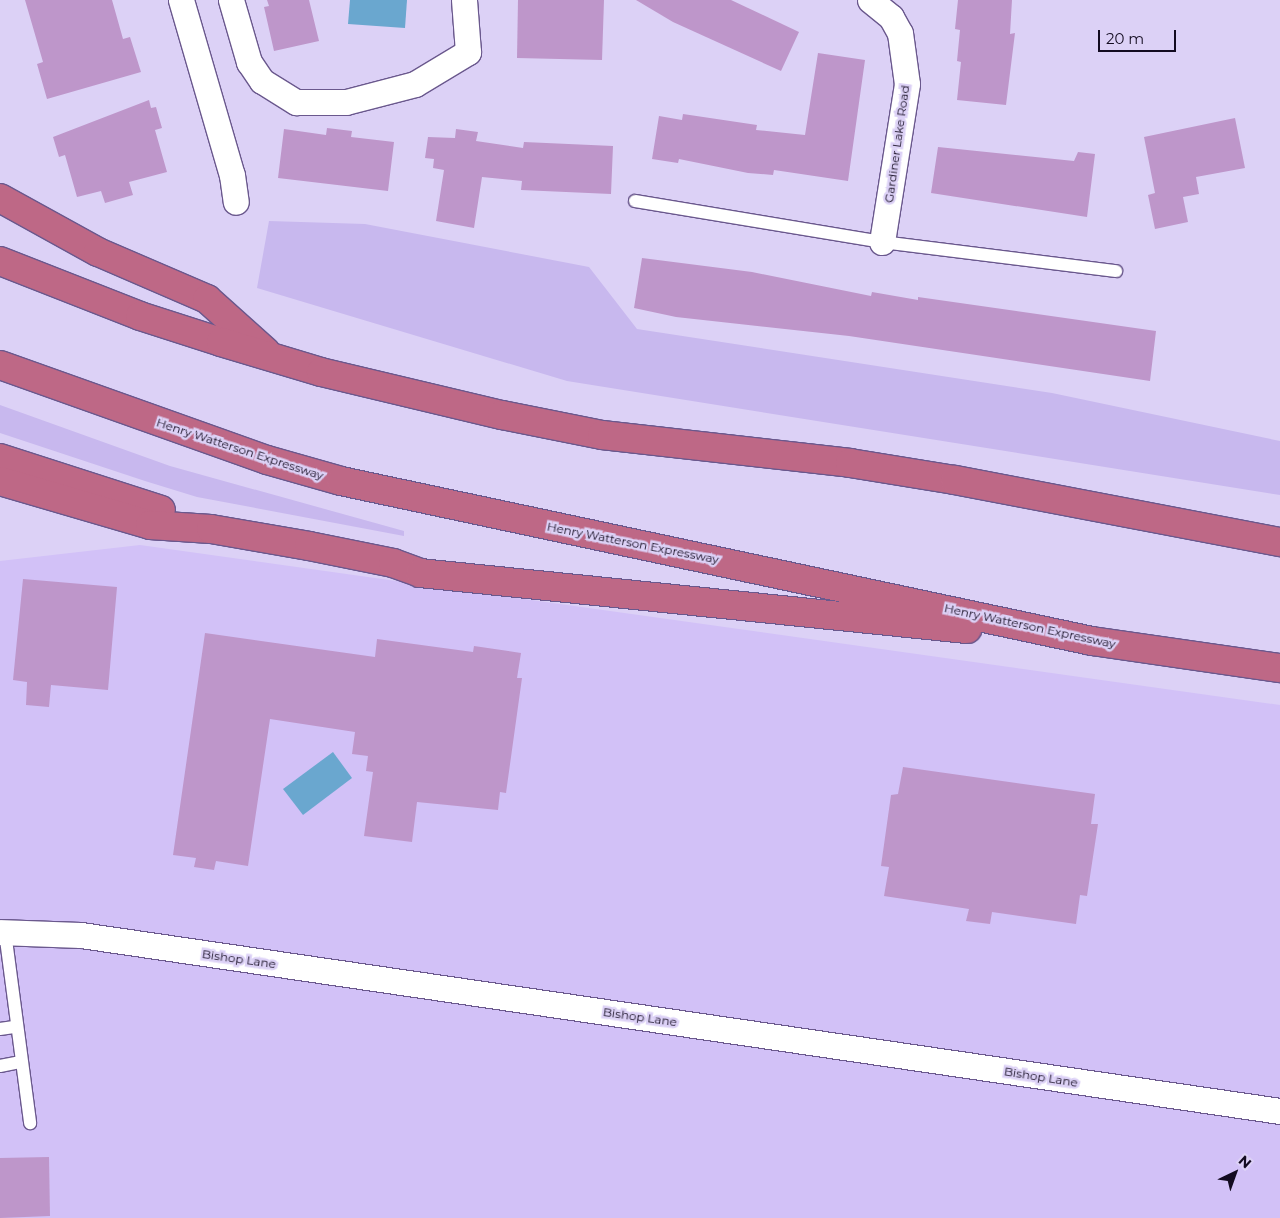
<!DOCTYPE html>
<style>
body{margin:0}
#map{position:relative;width:1280px;height:1218px;overflow:hidden;background:#dcd1f6;font-family:Montserrat,sans-serif}
div>[style]{position:absolute}
.built>*{inset:0;background:#d2c1f7}
.green>*{inset:0;background:#c8b8ee}
.water>*{inset:0;background:#6aa7cf}
.building>*{inset:0;background:#be96ca}
.roads{filter:drop-shadow(1px 0 #6a588d) drop-shadow(-1px 0 #6a588d) drop-shadow(0 1px #6a588d) drop-shadow(0 -1px #6a588d)}
.lane>*{height:12px;margin:-6px;padding:0 6px;transform-origin:6px;border-radius:6px;background:#fff}
.street>*{height:25px;margin:-12.5px;padding:0 12.5px;transform-origin:12.5px;border-radius:12.5px;background:#fff}
.highway>*{height:28px;margin:-14px;padding:0 14px;transform-origin:14px;border-radius:14px;background:#be6886}
span{translate:-50% -50%;white-space:nowrap;text-align:center;line-height:1.15;-webkit-text-stroke:5px #dcd1f6;paint-order:stroke}
.street-label{font-size:12px;color:#130b20}
.north{position:absolute;left:1210px;top:1148px;width:50px;height:50px;-webkit-text-stroke:4px #dcd1f6;paint-order:stroke;rotate:42deg;font-size:14px;font-weight:700;line-height:20px;text-align:center;color:#130b20}
.north::after{content:'';display:block;margin:auto;width:18px;height:22px;background:#130b20;clip-path:polygon(50% 0,100% 100%,50% 72%,0 100%)}
.scale{position:absolute;left:1098px;top:30px;width:78px;height:22px;box-sizing:border-box;border:2px solid #130b20;border-top:0;padding-left:6px;font-size:15px;line-height:18px;white-space:nowrap;color:#130b20;-webkit-text-stroke:4px #dcd1f6;paint-order:stroke}
</style>
<div id="map">
<div class="built">
<i style="clip-path:polygon(140px 545px,1280px 705px,1280px 1218px,0 1218px,0 561px)"></i>
</div>
<div class="green">
<i style="clip-path:polygon(269px 221px,365px 224px,589px 267px,637px 329px,1052px 393px,1280px 441px,1280px 495px,567px 381px,257px 288px)"></i>
<i style="clip-path:polygon(0 405px,170px 466px,404px 531px,404px 536px,197px 497px,145px 481px,0 433px)"></i>
</div>
<div class="water">
<i style="clip-path:polygon(350px 0,407px 0,405px 28px,348px 24px)"></i>
<i style="clip-path:polygon(333px 752px,352px 778px,303px 815px,283px 789px)"></i>
</div>
<div class="building">
<i style="clip-path:polygon(25px 0,112px 0,123px 39px,130px 37px,141px 72px,47px 99px,37px 64px,43px 62px)"></i>
<i style="clip-path:polygon(267px 0,309px 0,319px 41px,274px 51px,264px 7px,269px 6px)"></i>
<i style="clip-path:polygon(518px 0,604px 0,602px 60px,517px 58px)"></i>
<i style="clip-path:polygon(636px 0,731px 0,799px 32px,781px 71px,673px 22px)"></i>
<i style="clip-path:polygon(958px 0,1012px 0,1010px 34px,1015px 33px,1006px 105px,957px 100px,961px 62px,957px 61px,960px 30px,955px 29px)"></i>
<i style="clip-path:polygon(818px 53px,865px 60px,848px 181px,774px 170px,773px 175px,748px 173px,679px 159px,678px 163px,652px 159px,659px 116px,682px 120px,683px 114px,757px 125px,756px 130px,805px 135px)"></i>
<i style="clip-path:polygon(149px 100px,151px 108px,156px 107px,162px 128px,155px 130px,167px 172px,129px 182px,133px 195px,105px 203px,101px 191px,77px 197px,65px 155px,59px 157px,53px 137px)"></i>
<i style="clip-path:polygon(1235px 118px,1245px 168px,1196px 177px,1199px 194px,1183px 197px,1188px 222px,1155px 229px,1148px 195px,1155px 193px,1144px 137px)"></i>
<i style="clip-path:polygon(327px 128px,352px 131px,351px 137px,394px 142px,388px 191px,278px 178px,284px 129px,326px 135px)"></i>
<i style="clip-path:polygon(456px 129px,478px 132px,476px 141px,523px 148px,524px 142px,613px 146px,611px 194px,521px 190px,522px 181px,482px 177px,474px 228px,436px 221px,444px 170px,433px 168px,434px 159px,425px 158px,428px 137px,455px 138px)"></i>
<i style="clip-path:polygon(938px 147px,1074px 161px,1078px 152px,1095px 154px,1087px 217px,931px 193px)"></i>
<i style="clip-path:polygon(642px 258px,752px 272px,871px 296px,872px 292px,918px 300px,918px 297px,1156px 331px,1150px 381px,849px 336px,676px 317px,634px 308px)"></i>
<i style="clip-path:polygon(23px 579px,117px 587px,108px 690px,51px 685px,49px 707px,26px 705px,27px 682px,13px 680px)"></i>
<i style="clip-path:polygon(205px 633px,375px 657px,377px 639px,473px 652px,474px 646px,521px 653px,517px 678px,522px 678px,506px 793px,500px 792px,498px 810px,417px 802px,412px 842px,364px 836px,373px 772px,366px 771px,368px 756px,352px 754px,355px 732px,270px 719px,248px 866px,216px 861px,214px 870px,194px 867px,196px 858px,173px 855px)"></i>
<i style="clip-path:polygon(903px 767px,1095px 794px,1091px 824px,1098px 824px,1087px 896px,1080px 895px,1076px 924px,992px 912px,990px 924px,966px 921px,969px 909px,884px 896px,889px 867px,881px 866px,891px 795px,898px 794px)"></i>
<i style="clip-path:polygon(49px 1157px,50px 1216px,0 1218px,0 1158px)"></i>
</div>
<div class="roads">
<div class="lane">
<i style="left:635px;top:201px;width:250px;rotate:9.4deg"></i>
<i style="left:882px;top:242px;width:236px;rotate:7.1deg"></i>
<i style="left:5px;top:932px;width:193px;rotate:82.5deg"></i>
<i style="left:0;top:1029px;width:14px;rotate:-8deg"></i>
<i style="left:0;top:1066px;width:20px;rotate:-11deg"></i>
</div>
<div class="street">
<i style="left:181px;top:0;width:182px;rotate:73.8deg"></i>
<i style="left:232px;top:175px;width:27px;rotate:82deg"></i>
<i style="left:231px;top:0;width:65px;rotate:73.8deg"></i>
<i style="left:249px;top:62px;width:23px;rotate:56deg"></i>
<i style="left:262px;top:81px;width:40px;rotate:32deg"></i>
<i style="left:296px;top:102px;width:50px"></i>
<i style="left:346px;top:102px;width:71px;rotate:-14.6deg"></i>
<i style="left:415px;top:84px;width:62px;rotate:-31.1deg"></i>
<i style="left:468px;top:52px;width:52px;rotate:-94.4deg"></i>
<i style="left:870px;top:0;width:27px;rotate:39deg"></i>
<i style="left:891px;top:17px;width:18px;rotate:61deg"></i>
<i style="left:900px;top:33px;width:51px;rotate:82.2deg"></i>
<i style="left:907px;top:84px;width:160px;rotate:99deg"></i>
<i style="left:0;top:932px;width:81px;rotate:2.1deg"></i>
<i style="left:81px;top:935px;width:1212px;rotate:8.35deg"></i>
</div>
<div class="highway">
<i style="left:0;top:198px;width:112px;rotate:28.9deg"></i>
<i style="left:98px;top:252px;width:119px;rotate:23.3deg"></i>
<i style="left:207px;top:299px;width:79px;rotate:41.9deg"></i>
<i style="left:0;top:261px;width:150px;rotate:21.4deg"></i>
<i style="left:140px;top:316px;width:85px;rotate:17.8deg"></i>
<i style="left:221px;top:342px;width:104px;rotate:16.7deg"></i>
<i style="left:321px;top:372px;width:186px;rotate:13.4deg"></i>
<i style="left:502px;top:415px;width:102px;rotate:11.3deg"></i>
<i style="left:602px;top:435px;width:250px;rotate:6.4deg"></i>
<i style="left:850px;top:463px;width:106px;rotate:9.2deg"></i>
<i style="left:955px;top:480px;width:331px;rotate:10.8deg"></i>
<i style="left:0;top:365px;width:283px;rotate:19.6deg"></i>
<i style="left:267px;top:460px;width:77px;rotate:15.8deg"></i>
<i style="left:341px;top:481px;width:768px;rotate:12.03deg"></i>
<i style="left:1092px;top:641px;width:190px;rotate:8.2deg"></i>
<i style="left:0;top:458px;width:169px;rotate:17.9deg"></i>
<i style="left:0;top:481px;width:156px;rotate:16.3deg"></i>
<i style="left:150px;top:525px;width:61px;rotate:3.8deg"></i>
<i style="left:211px;top:529px;width:99px;rotate:9.8deg"></i>
<i style="left:309px;top:546px;width:86px;rotate:11.4deg"></i>
<i style="left:393px;top:563px;width:29px;rotate:20deg"></i>
<i style="left:420px;top:573px;width:550px;rotate:5.85deg"></i>
</div>
</div>
<div class="street-label">
<span style="left:897px;top:144px;rotate:-82deg">Gardiner Lake Road</span>
<span style="left:240px;top:449px;rotate:18deg">Henry Watterson Expressway</span>
<span style="left:633px;top:543px;rotate:11deg">Henry Watterson Expressway</span>
<span style="left:1030px;top:626px;rotate:12deg">Henry Watterson Expressway</span>
<span style="left:239px;top:959px;rotate:8deg">Bishop Lane</span>
<span style="left:640px;top:1017px;rotate:8deg">Bishop Lane</span>
<span style="left:1041px;top:1077px;rotate:9deg">Bishop Lane</span>
</div>
<div class="north">N</div>
<div class="scale">20 m</div>
</div>
